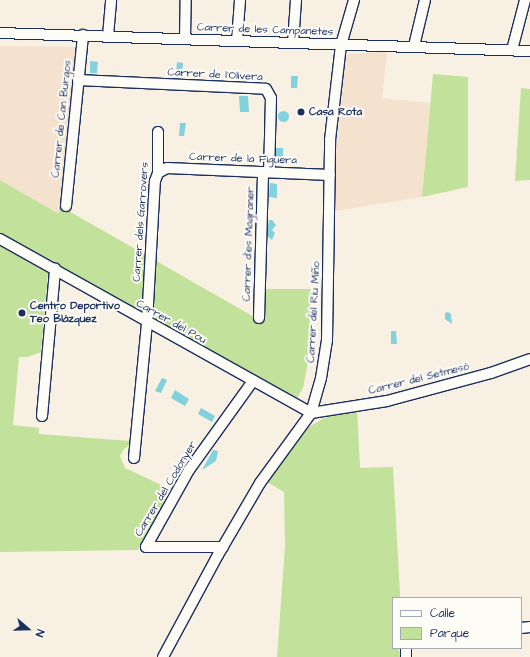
<!DOCTYPE html>
<meta charset="utf-8">
<style>
body{margin:0}
#map{position:relative;width:530px;height:657px;overflow:hidden;background:#f9f0e4;font-family:"Architects Daughter",sans-serif}
div>[style]{position:absolute}
.built>*{inset:0;background:#f4e1ce}
.green>*{inset:0;background:#c2e19a}
.water>*{inset:0;background:#81d2dc}
.round{border-radius:50%}
.roads{filter:drop-shadow(1px 0 #1b2f5e) drop-shadow(-1px 0 #1b2f5e) drop-shadow(0 1px #1b2f5e) drop-shadow(0 -1px #1b2f5e)}
.minor>*{height:10px;margin:-5px;padding:0 5px;transform-origin:5px;border-radius:5px;background:#fdfcf7}
.dots>*{width:11px;height:11px;translate:-50% -50%;box-sizing:border-box;border:2px solid #fdfcf7;border-radius:50%}
span{translate:-50% -50%;white-space:nowrap;text-align:center;line-height:1.15;-webkit-text-stroke:4px #fdfcf7;paint-order:stroke}
.street-label{font-size:11px;color:#1b2f5e}
.poi-label{font-size:11px;color:#1b2f5e;font-weight:700}
.left{translate:0 -50%;text-align:left}
.legend{position:absolute;left:392px;top:597px;width:130px;height:52px;box-sizing:border-box;background:#fdfcf7;border:1px solid #a3aaba;margin:0;padding:5px 7px;list-style:none;font-size:12px;color:#1b2f5e}
.legend li{display:flex;align-items:center;gap:8px;height:20px}
.legend b{width:20px;border:1px solid #a3aaba}
.north{position:absolute;left:8px;top:609px;width:40px;height:40px;-webkit-text-stroke:3px #fdfcf7;paint-order:stroke;rotate:110deg;font-size:11px;font-weight:700;line-height:16px;text-align:center;color:#1b2f5e}
.north::after{content:'';display:block;margin:auto;width:14px;height:18px;background:#1b2f5e;clip-path:polygon(50% 0,100% 100%,50% 72%,0 100%)}
</style>
<div id="map">
<div class="built">
<i style="clip-path:polygon(0 46px,77px 47px,59px 214px,0 180px)"></i>
<i style="clip-path:polygon(387px 52px,382px 98px,430px 103px,422px 197px,335px 211px,335px 161px,346px 54px)"></i>
</div>
<div class="green">
<i style="clip-path:polygon(433px 74px,468px 77px,468px 187px,422px 197px)"></i>
<i style="clip-path:polygon(521px 88px,530px 89px,530px 180px,515px 181px)"></i>
<i style="clip-path:polygon(0 180px,59px 214px,60px 206px,263px 322px,265px 289px,311px 289px,308px 362px,303px 388px,297px 398px,0 233px)"></i>
<i style="clip-path:polygon(0 246px,48px 273px,41px 352px,28px 357px,19px 357px,13px 425px,39px 428px,39px 434px,130px 441px,131px 444px,124px 449px,120px 456px,125px 468px,172px 490px,138px 550px,0 552px)"></i>
<i style="clip-path:polygon(357px 408px,360px 468px,393px 467px,400px 594px,400px 598px,393px 598px,393px 648px,399px 648px,400px 657px,277px 657px,285px 546px,284px 492px,267px 482px,309px 427px,324px 418px)"></i>
</div>
<div class="water">
<i style="clip-path:polygon(90px 61px,98px 62px,97px 73px,90px 73px)"></i>
<i style="clip-path:polygon(177px 62px,183px 63px,182px 75px,176px 74px)"></i>
<i style="clip-path:polygon(291px 76px,298px 76px,297px 88px,291px 88px)"></i>
<i style="clip-path:polygon(239px 96px,248px 96px,249px 112px,240px 112px)"></i>
<i class="round" style="left:277.5px;top:110.5px;width:11px;height:11px"></i>
<i style="clip-path:polygon(180px 123px,186px 123px,184px 136px,179px 136px)"></i>
<i style="clip-path:polygon(276px 148px,283px 148px,283px 163px,276px 163px)"></i>
<i style="clip-path:polygon(270px 183px,277px 184px,277px 198px,269px 197px)"></i>
<i style="clip-path:polygon(269px 220px,272px 220px,276px 225px,272px 230px,275px 233px,272px 240px,266px 235px)"></i>
<i style="clip-path:polygon(448px 312px,451px 314px,452px 324px,445px 319px,445px 313px)"></i>
<i style="clip-path:polygon(391px 331px,396px 331px,397px 344px,391px 344px)"></i>
<i style="clip-path:polygon(162px 378px,167px 380px,161px 393px,155px 391px)"></i>
<i style="clip-path:polygon(175px 390px,189px 399px,185px 406px,171px 398px)"></i>
<i style="clip-path:polygon(201px 408px,215px 416px,212px 422px,198px 414px)"></i>
<i style="clip-path:polygon(213px 450px,218px 451px,216px 461px,202px 470px)"></i>
</div>
<div class="roads">
<div class="minor">
<i style="left:0;top:33px;width:530px;rotate:1.95deg"></i>
<i style="left:108px;top:36px;width:36px;rotate:-85deg"></i>
<i style="left:185px;top:39px;width:39px;rotate:-89deg"></i>
<i style="left:237px;top:41px;width:41px;rotate:-85.8deg"></i>
<i style="left:293px;top:43px;width:43px;rotate:-86deg"></i>
<i style="left:414px;top:46px;width:47px;rotate:-76.6deg"></i>
<i style="left:512px;top:50px;width:52px;rotate:-75.4deg"></i>
<i style="left:78px;top:80px;width:188px;rotate:2.7deg"></i>
<i style="left:266px;top:89px;width:10px;rotate:61deg"></i>
<i style="left:271px;top:98px;width:74px;rotate:91.5deg"></i>
<i style="left:158px;top:173px;width:10px;rotate:-29deg"></i>
<i style="left:167px;top:168px;width:163px;rotate:2.5deg"></i>
<i style="left:66px;top:206px;width:172px;rotate:-84.3deg"></i>
<i style="left:0;top:239px;width:356px;rotate:29.2deg"></i>
<i style="left:311px;top:413px;width:77px;rotate:-9deg"></i>
<i style="left:387px;top:401px;width:108px;rotate:-15.1deg"></i>
<i style="left:491px;top:373px;width:41px;rotate:-19.7deg"></i>
<i style="left:259px;top:318px;width:146px;rotate:-88.4deg"></i>
<i style="left:42px;top:416px;width:148px;rotate:-84.9deg"></i>
<i style="left:134px;top:458px;width:137px;rotate:-84.5deg"></i>
<i style="left:147px;top:322px;width:141px;rotate:-86.8deg"></i>
<i style="left:155px;top:181px;width:9px;rotate:-69deg"></i>
<i style="left:158px;top:173px;width:41px;rotate:-90deg"></i>
<i style="left:223px;top:547px;width:77px;rotate:180deg"></i>
<i style="left:146px;top:547px;width:88px;rotate:-60.8deg"></i>
<i style="left:189px;top:470px;width:110px;rotate:-54.3deg"></i>
<i style="left:521px;top:628px;width:9px;rotate:-6deg"></i>
<i style="left:406px;top:648px;width:9px;rotate:90deg"></i>
<i style="left:163px;top:657px;width:116px;rotate:-61.7deg"></i>
<i style="left:218px;top:555px;width:83px;rotate:-59.7deg"></i>
<i style="left:260px;top:483px;width:87px;rotate:-53.9deg"></i>
<i style="left:311px;top:413px;width:36px;rotate:-74deg"></i>
<i style="left:321px;top:378px;width:38px;rotate:-81deg"></i>
<i style="left:327px;top:340px;width:200px;rotate:-89.1deg"></i>
<i style="left:330px;top:140px;width:96px;rotate:-83.4deg"></i>
<i style="left:341px;top:45px;width:47px;rotate:-73.9deg"></i>
</div>
</div>
<div class="dots">
<i style="left:301px;top:112px;background:#1b2f5e"></i>
<i style="left:22px;top:313px;background:#1b2f5e"></i>
</div>
<div class="street-label">
<span style="left:265px;top:30px;rotate:2deg">Carrer de les Campanetes</span>
<span style="left:215px;top:75px;rotate:3deg">Carrer de l'Olivera</span>
<span style="left:62px;top:119px;rotate:-84deg">Carrer de Can Burgos</span>
<span style="left:243px;top:159px;rotate:2deg">Carrer de la Figuera</span>
<span style="left:141px;top:222px;rotate:-86deg">Carrer dels Garrovers</span>
<span style="left:249px;top:244px;rotate:-88deg">Carrer d'es Magraner</span>
<span style="left:314px;top:312px;rotate:-87deg">Carrer del Riu Miño</span>
<span style="left:171px;top:322px;rotate:29deg">Carrer del Pou</span>
<span style="left:419px;top:379px;rotate:-14deg">Carrer del Setmesó</span>
<span style="left:166px;top:489px;rotate:-59deg">Carrer del Codonyer</span>
</div>
<div class="poi-label">
<span class="left" style="left:309px;top:112px">Casa Rota</span>
<span class="left" style="left:30px;top:313px">Centro Deportivo<br>Teo Blázquez</span>
</div>
<ul class="legend">
<li><b style="height:5px;background:#fdfcf7"></b>Calle</li>
<li><b style="height:11px;background:#c2e19a"></b>Parque</li>
</ul>
<div class="north">N</div>
</div>
